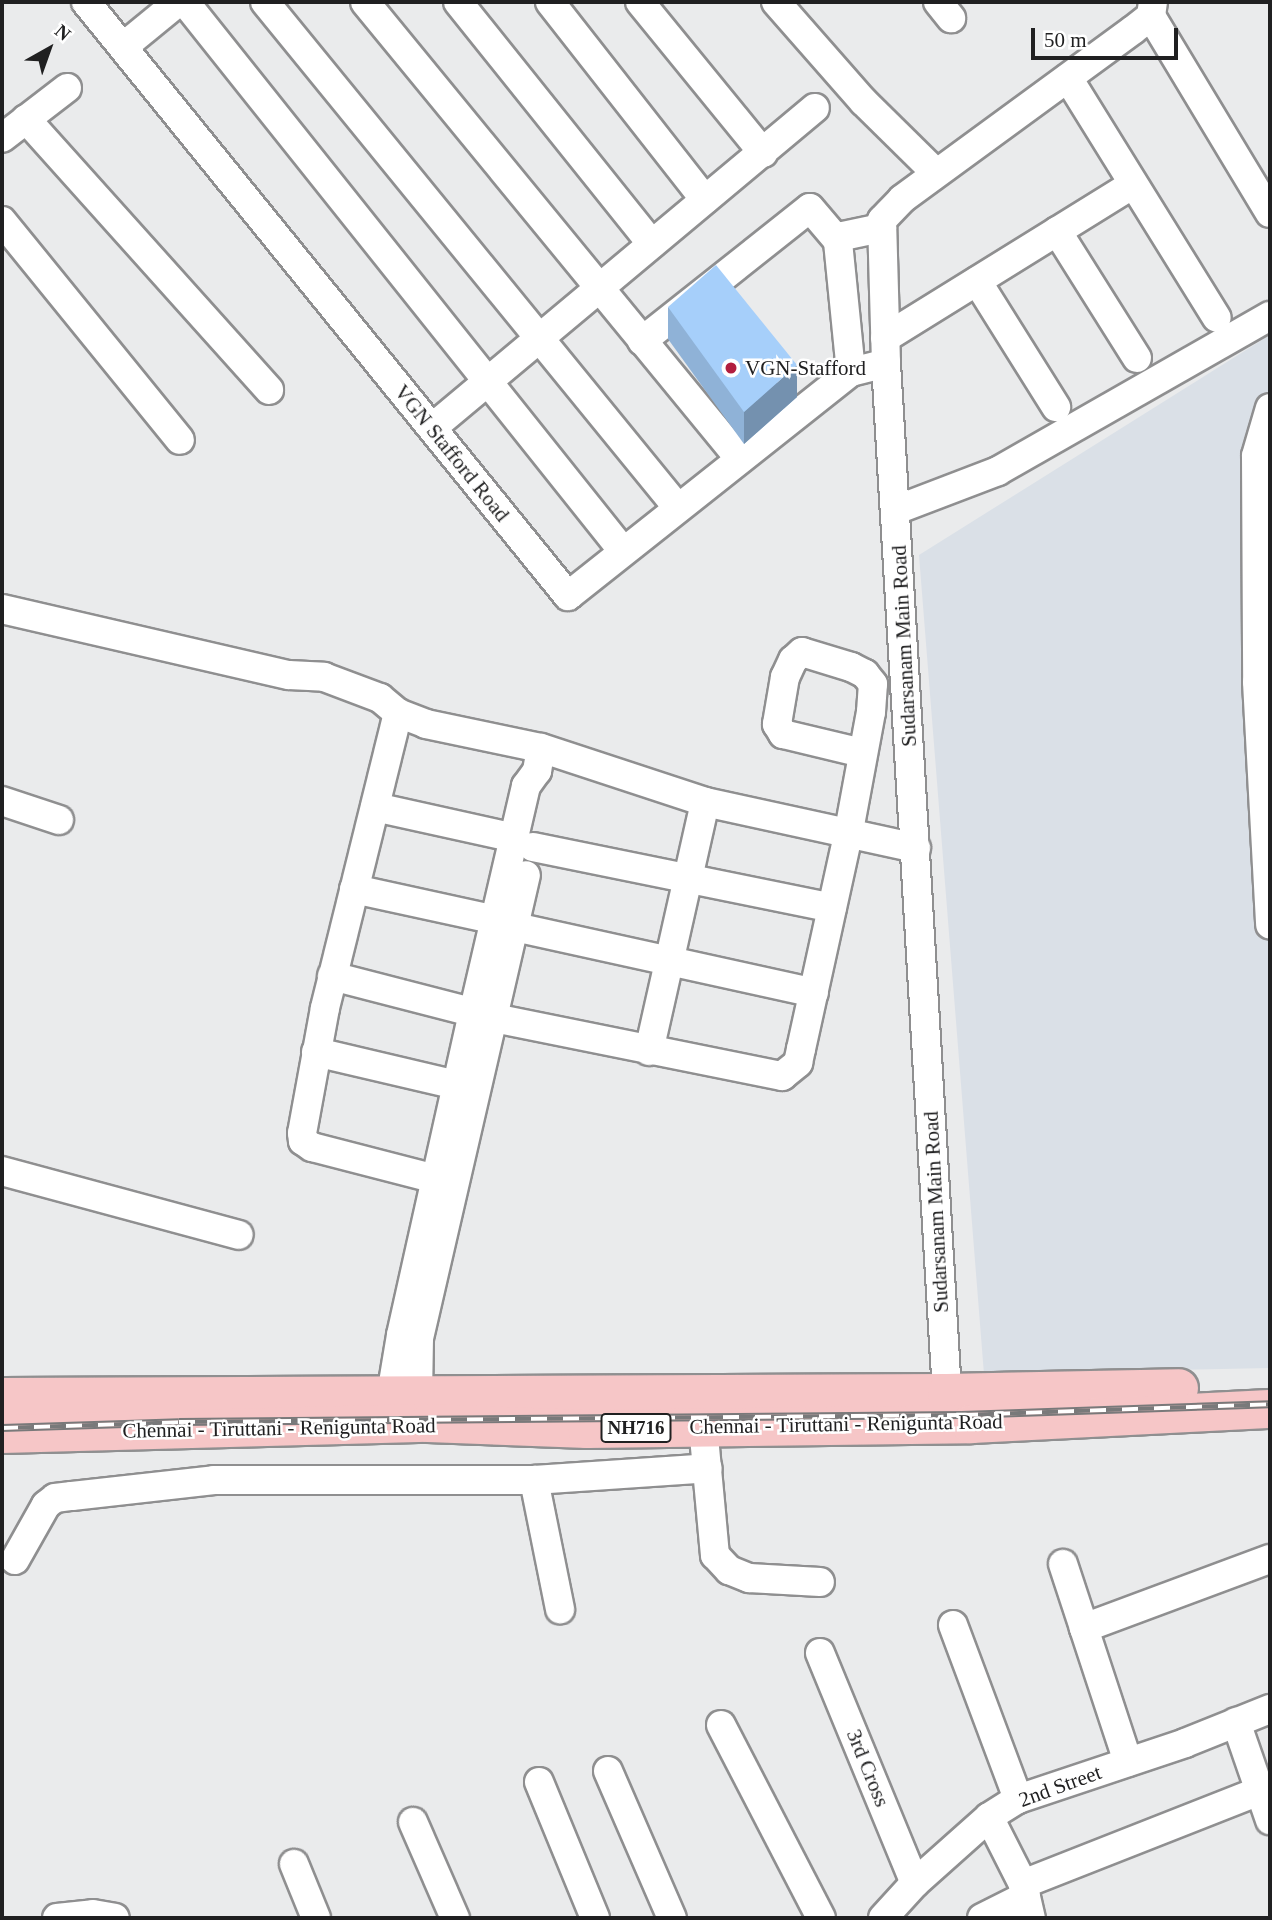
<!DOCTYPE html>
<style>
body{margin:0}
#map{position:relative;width:1272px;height:1920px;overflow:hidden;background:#eaebec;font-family:Georgia,serif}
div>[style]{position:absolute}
.built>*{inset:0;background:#dae0e7}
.roads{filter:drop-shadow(2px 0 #8f8f90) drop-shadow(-2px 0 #8f8f90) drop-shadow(0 2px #8f8f90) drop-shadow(0 -2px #8f8f90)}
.minor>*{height:28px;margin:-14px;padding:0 14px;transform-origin:14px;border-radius:14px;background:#fff}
.highway>*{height:38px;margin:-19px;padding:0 19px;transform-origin:19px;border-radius:19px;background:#f6c6c7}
.rail>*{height:8px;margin-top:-4px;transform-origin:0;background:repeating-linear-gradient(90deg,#fff 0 16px,#79797a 0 32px);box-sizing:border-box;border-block:2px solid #79797a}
.wall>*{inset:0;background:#8fb2d7}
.shaded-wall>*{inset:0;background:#7491af}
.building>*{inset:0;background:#a6cffa}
.dots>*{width:19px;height:19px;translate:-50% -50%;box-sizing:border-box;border:4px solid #fff;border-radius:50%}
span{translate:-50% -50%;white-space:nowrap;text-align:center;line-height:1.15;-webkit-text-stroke:5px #fff;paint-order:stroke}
.shield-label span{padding:2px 5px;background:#fff;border:2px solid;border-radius:5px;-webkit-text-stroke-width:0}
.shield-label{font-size:19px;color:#202021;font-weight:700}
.poi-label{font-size:21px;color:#202021}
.left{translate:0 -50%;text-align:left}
.street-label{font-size:21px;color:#202021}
.frame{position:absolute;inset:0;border:4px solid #202021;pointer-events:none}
.north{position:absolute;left:14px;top:14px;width:70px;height:70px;-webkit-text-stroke:5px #fff;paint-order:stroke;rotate:40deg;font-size:19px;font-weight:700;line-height:28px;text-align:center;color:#202021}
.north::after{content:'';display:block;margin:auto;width:24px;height:32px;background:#202021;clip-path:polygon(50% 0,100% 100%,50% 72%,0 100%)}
.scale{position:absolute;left:1031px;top:28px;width:147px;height:32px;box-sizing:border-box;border:4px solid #202021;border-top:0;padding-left:9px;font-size:21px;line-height:24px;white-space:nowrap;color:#202021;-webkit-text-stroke:5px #fff;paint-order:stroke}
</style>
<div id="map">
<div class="built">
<i style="clip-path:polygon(1270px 335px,1270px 1368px,984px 1374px,919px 555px)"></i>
</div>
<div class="roads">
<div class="minor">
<i style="left:86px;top:2px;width:765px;rotate:50.94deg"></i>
<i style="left:568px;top:596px;width:361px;rotate:-38.4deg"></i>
<i style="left:851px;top:372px;width:36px;rotate:-14deg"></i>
<i style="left:185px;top:2px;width:702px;rotate:51.42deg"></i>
<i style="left:265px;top:2px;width:653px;rotate:50.78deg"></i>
<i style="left:365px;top:2px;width:591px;rotate:50.63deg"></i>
<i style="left:458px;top:2px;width:310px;rotate:51.3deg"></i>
<i style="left:550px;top:2px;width:251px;rotate:51.9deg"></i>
<i style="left:640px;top:2px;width:195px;rotate:50.8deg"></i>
<i style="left:776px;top:2px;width:133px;rotate:48.7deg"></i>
<i style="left:864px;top:102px;width:101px;rotate:44.6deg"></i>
<i style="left:938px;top:2px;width:21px;rotate:51deg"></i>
<i style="left:1151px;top:16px;width:230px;rotate:58.9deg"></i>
<i style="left:123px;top:47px;width:71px;rotate:-39.3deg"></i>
<i style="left:1068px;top:78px;width:282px;rotate:58.2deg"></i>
<i style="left:26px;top:119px;width:364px;rotate:48.1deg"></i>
<i style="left:2px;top:138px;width:82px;rotate:-37.6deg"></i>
<i style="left:2px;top:221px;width:282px;rotate:50.9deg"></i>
<i style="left:1057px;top:231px;width:150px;rotate:57.8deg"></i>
<i style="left:977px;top:281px;width:149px;rotate:57.9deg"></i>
<i style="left:885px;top:338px;width:292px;rotate:-31.8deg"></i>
<i style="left:642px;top:341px;width:214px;rotate:-38.4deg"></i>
<i style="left:810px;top:208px;width:43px;rotate:49.7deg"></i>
<i style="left:851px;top:372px;width:132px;rotate:-95.7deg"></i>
<i style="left:838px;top:241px;width:7px;rotate:-45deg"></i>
<i style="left:843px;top:236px;width:40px;rotate:-12deg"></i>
<i style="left:1270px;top:408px;width:50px;rotate:106.3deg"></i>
<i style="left:1256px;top:456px;width:226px;rotate:89.7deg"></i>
<i style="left:1257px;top:682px;width:243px;rotate:86.9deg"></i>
<i style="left:432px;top:428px;width:499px;rotate:-39.9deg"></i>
<i style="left:896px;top:510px;width:109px;rotate:-20.9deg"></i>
<i style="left:998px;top:471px;width:313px;rotate:-29.7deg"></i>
<i style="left:2px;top:609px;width:294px;rotate:13deg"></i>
<i style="left:289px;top:675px;width:35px;rotate:3deg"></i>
<i style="left:324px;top:677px;width:60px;rotate:20.6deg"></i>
<i style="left:380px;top:698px;width:23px;rotate:40deg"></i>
<i style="left:398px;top:713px;width:30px;rotate:21deg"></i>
<i style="left:426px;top:724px;width:117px;rotate:11.8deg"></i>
<i style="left:541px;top:748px;width:173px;rotate:18.2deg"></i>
<i style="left:705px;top:802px;width:216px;rotate:12.3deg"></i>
<i style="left:398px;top:713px;width:304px;rotate:103.9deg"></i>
<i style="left:325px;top:1008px;width:127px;rotate:100.4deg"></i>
<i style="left:302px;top:1133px;width:8px;rotate:83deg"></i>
<i style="left:303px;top:1141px;width:11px;rotate:34deg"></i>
<i style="left:312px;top:1147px;width:128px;rotate:14.5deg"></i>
<i style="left:2px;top:801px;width:60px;rotate:18.4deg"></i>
<i style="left:375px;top:807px;width:143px;rotate:12.5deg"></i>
<i style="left:533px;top:847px;width:305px;rotate:11.5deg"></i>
<i style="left:354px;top:889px;width:145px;rotate:12.3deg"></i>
<i style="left:515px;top:927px;width:306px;rotate:12.4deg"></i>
<i style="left:332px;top:976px;width:167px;rotate:14.5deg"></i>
<i style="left:494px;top:1018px;width:294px;rotate:11.4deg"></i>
<i style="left:782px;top:1076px;width:21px;rotate:-39deg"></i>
<i style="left:798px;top:1063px;width:14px;rotate:-78deg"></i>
<i style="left:801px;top:1049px;width:218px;rotate:-77.6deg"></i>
<i style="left:848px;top:836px;width:126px;rotate:-79.5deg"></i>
<i style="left:871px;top:712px;width:28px;rotate:-86deg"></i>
<i style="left:873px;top:684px;width:13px;rotate:-129deg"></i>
<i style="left:865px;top:674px;width:16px;rotate:-153deg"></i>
<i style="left:851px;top:667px;width:51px;rotate:-163deg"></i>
<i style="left:802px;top:652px;width:12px;rotate:138deg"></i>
<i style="left:793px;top:660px;width:19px;rotate:115deg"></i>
<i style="left:785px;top:677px;width:48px;rotate:99.7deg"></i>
<i style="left:777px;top:724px;width:12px;rotate:59deg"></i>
<i style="left:783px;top:734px;width:81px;rotate:13.5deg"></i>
<i style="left:649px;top:1051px;width:255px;rotate:-77.3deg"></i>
<i style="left:316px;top:1052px;width:145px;rotate:13.2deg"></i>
<i style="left:2px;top:1171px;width:245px;rotate:15.1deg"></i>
<i style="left:391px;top:1395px;width:61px;rotate:-80.5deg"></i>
<i style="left:401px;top:1335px;width:338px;rotate:-77.4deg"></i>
<i style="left:475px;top:1005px;width:225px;rotate:-76.9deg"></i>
<i style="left:526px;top:786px;width:19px;rotate:-54deg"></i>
<i style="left:537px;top:771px;width:23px;rotate:-80deg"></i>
<i style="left:418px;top:1395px;width:57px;rotate:-89deg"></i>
<i style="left:419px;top:1338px;width:475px;rotate:-77deg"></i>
<i style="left:948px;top:1410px;width:1049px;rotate:-93.39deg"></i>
<i style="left:886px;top:363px;width:143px;rotate:-91.6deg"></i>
<i style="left:882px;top:220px;width:29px;rotate:-46deg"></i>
<i style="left:902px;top:199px;width:286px;rotate:-36.2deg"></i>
<i style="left:1133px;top:30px;width:23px;rotate:-38deg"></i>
<i style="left:1151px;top:16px;width:14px;rotate:-82deg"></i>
<i style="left:703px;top:1426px;width:130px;rotate:84.7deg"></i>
<i style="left:715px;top:1555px;width:21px;rotate:47deg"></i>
<i style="left:729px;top:1570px;width:22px;rotate:22deg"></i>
<i style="left:749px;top:1578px;width:71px;rotate:3.2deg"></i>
<i style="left:534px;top:1480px;width:132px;rotate:78.6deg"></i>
<i style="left:15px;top:1560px;width:63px;rotate:-60.6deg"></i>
<i style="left:46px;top:1505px;width:11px;rotate:-38deg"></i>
<i style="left:55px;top:1498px;width:17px;rotate:-7deg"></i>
<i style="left:72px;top:1496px;width:143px;rotate:-6.4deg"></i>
<i style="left:214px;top:1480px;width:320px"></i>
<i style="left:534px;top:1480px;width:174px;rotate:-3.9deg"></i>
<i style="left:1063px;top:1564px;width:67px;rotate:71.8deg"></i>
<i style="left:953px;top:1625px;width:186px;rotate:69.5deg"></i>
<i style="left:820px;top:1653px;width:249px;rotate:67.6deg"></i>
<i style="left:1236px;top:1722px;width:104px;rotate:70.9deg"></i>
<i style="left:721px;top:1725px;width:217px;rotate:62.6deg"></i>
<i style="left:1128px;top:1762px;width:141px;rotate:-108.2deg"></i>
<i style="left:1084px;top:1628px;width:198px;rotate:-20.4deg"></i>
<i style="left:608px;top:1771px;width:160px;rotate:66.5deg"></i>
<i style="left:539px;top:1782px;width:147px;rotate:67.6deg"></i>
<i style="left:989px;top:1817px;width:75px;rotate:63.1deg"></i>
<i style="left:1023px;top:1884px;width:35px;rotate:77deg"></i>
<i style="left:413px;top:1822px;width:105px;rotate:66.4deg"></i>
<i style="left:294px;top:1864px;width:58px;rotate:67.8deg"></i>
<i style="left:1023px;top:1884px;width:254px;rotate:-21.5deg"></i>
<i style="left:57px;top:1918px;width:36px;rotate:-6deg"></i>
<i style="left:93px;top:1914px;width:22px;rotate:10deg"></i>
<i style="left:883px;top:1918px;width:47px;rotate:-47.6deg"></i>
<i style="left:915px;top:1883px;width:99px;rotate:-41.7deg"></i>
<i style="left:989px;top:1817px;width:34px;rotate:-32deg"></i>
<i style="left:1018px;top:1799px;width:176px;rotate:-18.5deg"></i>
<i style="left:1185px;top:1743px;width:92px;rotate:-21.8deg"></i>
<i style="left:982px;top:1918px;width:49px;rotate:-26.6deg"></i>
</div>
<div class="highway">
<i style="left:2px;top:1397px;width:945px;rotate:-0.24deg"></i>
<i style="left:947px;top:1393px;width:232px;rotate:-1.2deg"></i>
<i style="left:2px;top:1434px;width:426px;rotate:-1.5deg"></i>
<i style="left:428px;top:1423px;width:159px;rotate:2.2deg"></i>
<i style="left:587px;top:1429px;width:384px;rotate:-0.7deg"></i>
<i style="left:971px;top:1424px;width:299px;rotate:-2.9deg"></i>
</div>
</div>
<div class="rail">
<i style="left:2px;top:1428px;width:177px;rotate:-1.9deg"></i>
<i style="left:179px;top:1422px;width:783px;rotate:-0.51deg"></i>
<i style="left:962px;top:1415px;width:308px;rotate:-2deg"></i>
</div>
<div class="wall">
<i style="clip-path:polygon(668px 307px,797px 397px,744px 444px,668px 339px)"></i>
</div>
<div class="shaded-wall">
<i style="clip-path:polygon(797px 365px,797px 397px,744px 444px,744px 412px)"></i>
</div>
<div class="building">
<i style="clip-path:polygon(716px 265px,797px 365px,744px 412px,668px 307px)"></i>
</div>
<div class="dots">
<i style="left:731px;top:368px;background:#b11e3f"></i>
</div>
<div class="shield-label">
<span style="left:636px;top:1428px">NH716</span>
</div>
<div class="poi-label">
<span class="left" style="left:745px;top:368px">VGN-Stafford</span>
</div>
<div class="street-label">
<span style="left:452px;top:453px;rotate:51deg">VGN Stafford Road</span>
<span style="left:904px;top:646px;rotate:-93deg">Sudarsanam Main Road</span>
<span style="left:936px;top:1212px;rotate:-93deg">Sudarsanam Main Road</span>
<span style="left:846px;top:1424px;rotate:-1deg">Chennai - Tiruttani - Renigunta Road</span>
<span style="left:279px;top:1428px;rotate:-1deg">Chennai - Tiruttani - Renigunta Road</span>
<span style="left:868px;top:1768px;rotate:68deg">3rd Cross</span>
<span style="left:1060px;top:1786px;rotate:-20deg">2nd Street</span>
</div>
<div class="frame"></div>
<div class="north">N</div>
<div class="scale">50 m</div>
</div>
